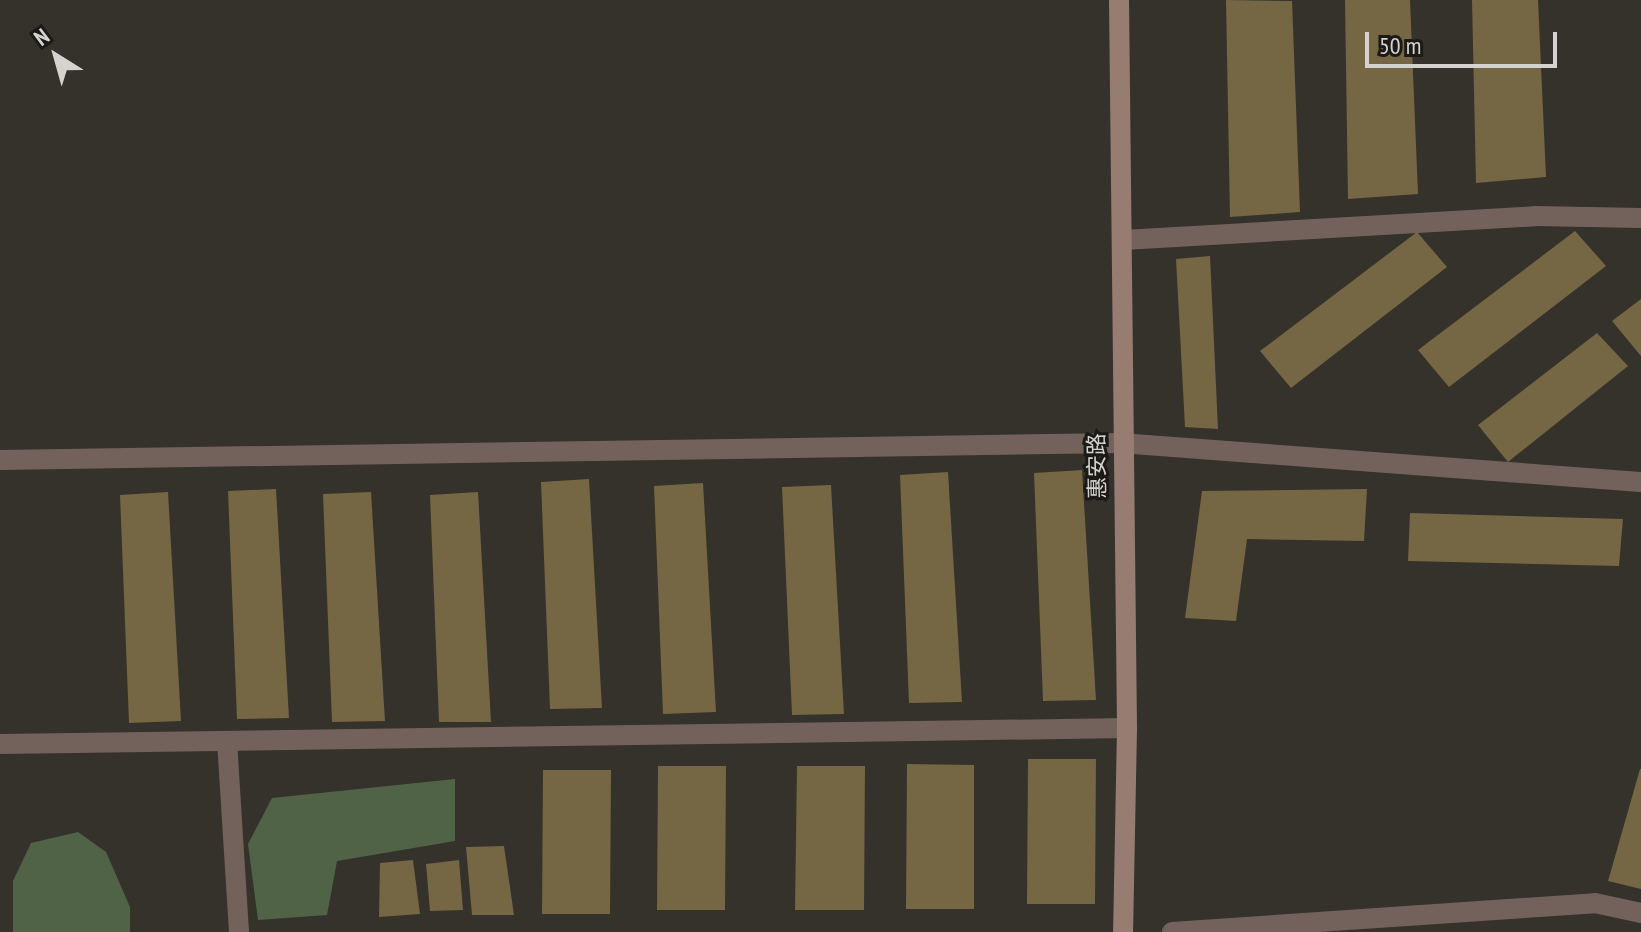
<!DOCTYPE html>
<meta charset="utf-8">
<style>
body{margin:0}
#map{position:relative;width:1641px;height:932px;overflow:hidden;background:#35322b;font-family:"PT Sans Narrow","Noto Sans SC",sans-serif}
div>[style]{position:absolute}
.green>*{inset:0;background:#516347}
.building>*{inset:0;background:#756644}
.street>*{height:20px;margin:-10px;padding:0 10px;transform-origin:10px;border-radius:10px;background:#73625c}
.secondary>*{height:20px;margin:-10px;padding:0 10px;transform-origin:10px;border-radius:10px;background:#977c72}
span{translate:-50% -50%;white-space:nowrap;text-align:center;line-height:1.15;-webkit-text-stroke:6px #1b1a17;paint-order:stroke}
.street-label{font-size:22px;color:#d5d3cf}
.north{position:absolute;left:16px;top:16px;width:80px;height:80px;-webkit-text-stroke:6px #1b1a17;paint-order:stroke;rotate:323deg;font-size:22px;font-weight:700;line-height:32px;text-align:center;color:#d5d3cf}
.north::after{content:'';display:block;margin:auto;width:28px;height:36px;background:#d5d3cf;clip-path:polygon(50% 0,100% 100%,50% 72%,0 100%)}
.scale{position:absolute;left:1365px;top:32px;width:192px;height:36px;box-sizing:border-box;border:4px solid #d5d3cf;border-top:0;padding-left:10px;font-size:24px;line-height:28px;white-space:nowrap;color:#d5d3cf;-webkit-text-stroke:6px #1b1a17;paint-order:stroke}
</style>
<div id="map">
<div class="green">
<i style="clip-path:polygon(455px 779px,455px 841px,337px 861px,327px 915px,258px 920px,248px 844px,272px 798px)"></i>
<i style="clip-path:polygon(78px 832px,106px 852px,130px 907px,130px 932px,13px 932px,13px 881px,31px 843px)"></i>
</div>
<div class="building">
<i style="clip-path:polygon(1226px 0,1292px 1px,1300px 212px,1230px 217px)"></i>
<i style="clip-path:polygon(1345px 0,1410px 0,1418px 194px,1348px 199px)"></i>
<i style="clip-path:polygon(1472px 0,1538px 0,1546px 177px,1476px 183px)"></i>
<i style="clip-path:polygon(1575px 231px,1606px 266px,1449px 387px,1418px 350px)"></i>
<i style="clip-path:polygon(1417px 232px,1447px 267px,1291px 388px,1260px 351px)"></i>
<i style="clip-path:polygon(1210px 256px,1218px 429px,1185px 427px,1176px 259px)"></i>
<i style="clip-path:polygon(1641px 299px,1641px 356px,1612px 321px)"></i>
<i style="clip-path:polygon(1597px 333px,1628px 366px,1508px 462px,1478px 425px)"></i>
<i style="clip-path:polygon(1082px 470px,1096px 700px,1043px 701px,1034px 473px)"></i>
<i style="clip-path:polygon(948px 472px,962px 702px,909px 703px,900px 475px)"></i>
<i style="clip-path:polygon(589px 479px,602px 708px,550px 709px,541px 482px)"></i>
<i style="clip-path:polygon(703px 483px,716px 712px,663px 714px,654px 486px)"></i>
<i style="clip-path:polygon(831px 485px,844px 714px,792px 715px,782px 487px)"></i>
<i style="clip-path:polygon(276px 489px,289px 718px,237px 719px,228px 491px)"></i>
<i style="clip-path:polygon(1367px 489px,1364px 541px,1247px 539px,1236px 621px,1185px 618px,1202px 491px)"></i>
<i style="clip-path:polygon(168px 492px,181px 721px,129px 723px,120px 495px)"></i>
<i style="clip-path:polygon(371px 492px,385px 721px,332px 722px,323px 494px)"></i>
<i style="clip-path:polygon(478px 492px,491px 722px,439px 722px,430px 495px)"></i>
<i style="clip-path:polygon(1410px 513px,1623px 519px,1619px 566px,1408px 561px)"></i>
<i style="clip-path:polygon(1028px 759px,1096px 759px,1095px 904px,1027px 904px)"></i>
<i style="clip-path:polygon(907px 764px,974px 765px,974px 909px,906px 909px)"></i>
<i style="clip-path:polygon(658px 766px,726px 766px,725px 910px,657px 910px)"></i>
<i style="clip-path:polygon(797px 766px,865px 766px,864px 910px,795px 910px)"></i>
<i style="clip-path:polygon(1640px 769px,1641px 769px,1641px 889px,1608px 881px)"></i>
<i style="clip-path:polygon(543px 770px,611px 770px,610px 914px,542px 914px)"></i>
<i style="clip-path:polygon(504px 846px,514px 915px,472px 915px,466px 847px)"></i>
<i style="clip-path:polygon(413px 860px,420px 914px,379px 917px,380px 863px)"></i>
<i style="clip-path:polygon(459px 860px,463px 910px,430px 911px,426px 864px)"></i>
</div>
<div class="street">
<i style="left:1123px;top:240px;width:413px;rotate:-3.3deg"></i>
<i style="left:1535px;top:216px;width:106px;rotate:1.1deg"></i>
<i style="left:0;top:460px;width:1120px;rotate:-0.87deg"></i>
<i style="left:1120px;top:443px;width:522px;rotate:4.28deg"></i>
<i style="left:227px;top:741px;width:191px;rotate:86.4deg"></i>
<i style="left:0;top:744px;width:1127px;rotate:-0.81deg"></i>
<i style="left:1172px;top:932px;width:424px;rotate:-3.9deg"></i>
<i style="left:1595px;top:903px;width:47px;rotate:12.3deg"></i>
</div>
<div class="secondary">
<i style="left:1119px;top:0;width:728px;rotate:89.37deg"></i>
<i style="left:1127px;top:728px;width:204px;rotate:91.1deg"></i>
</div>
<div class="street-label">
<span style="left:1097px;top:466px;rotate:-91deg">惠安路</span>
</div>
<div class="north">N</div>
<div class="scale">50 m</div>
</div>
